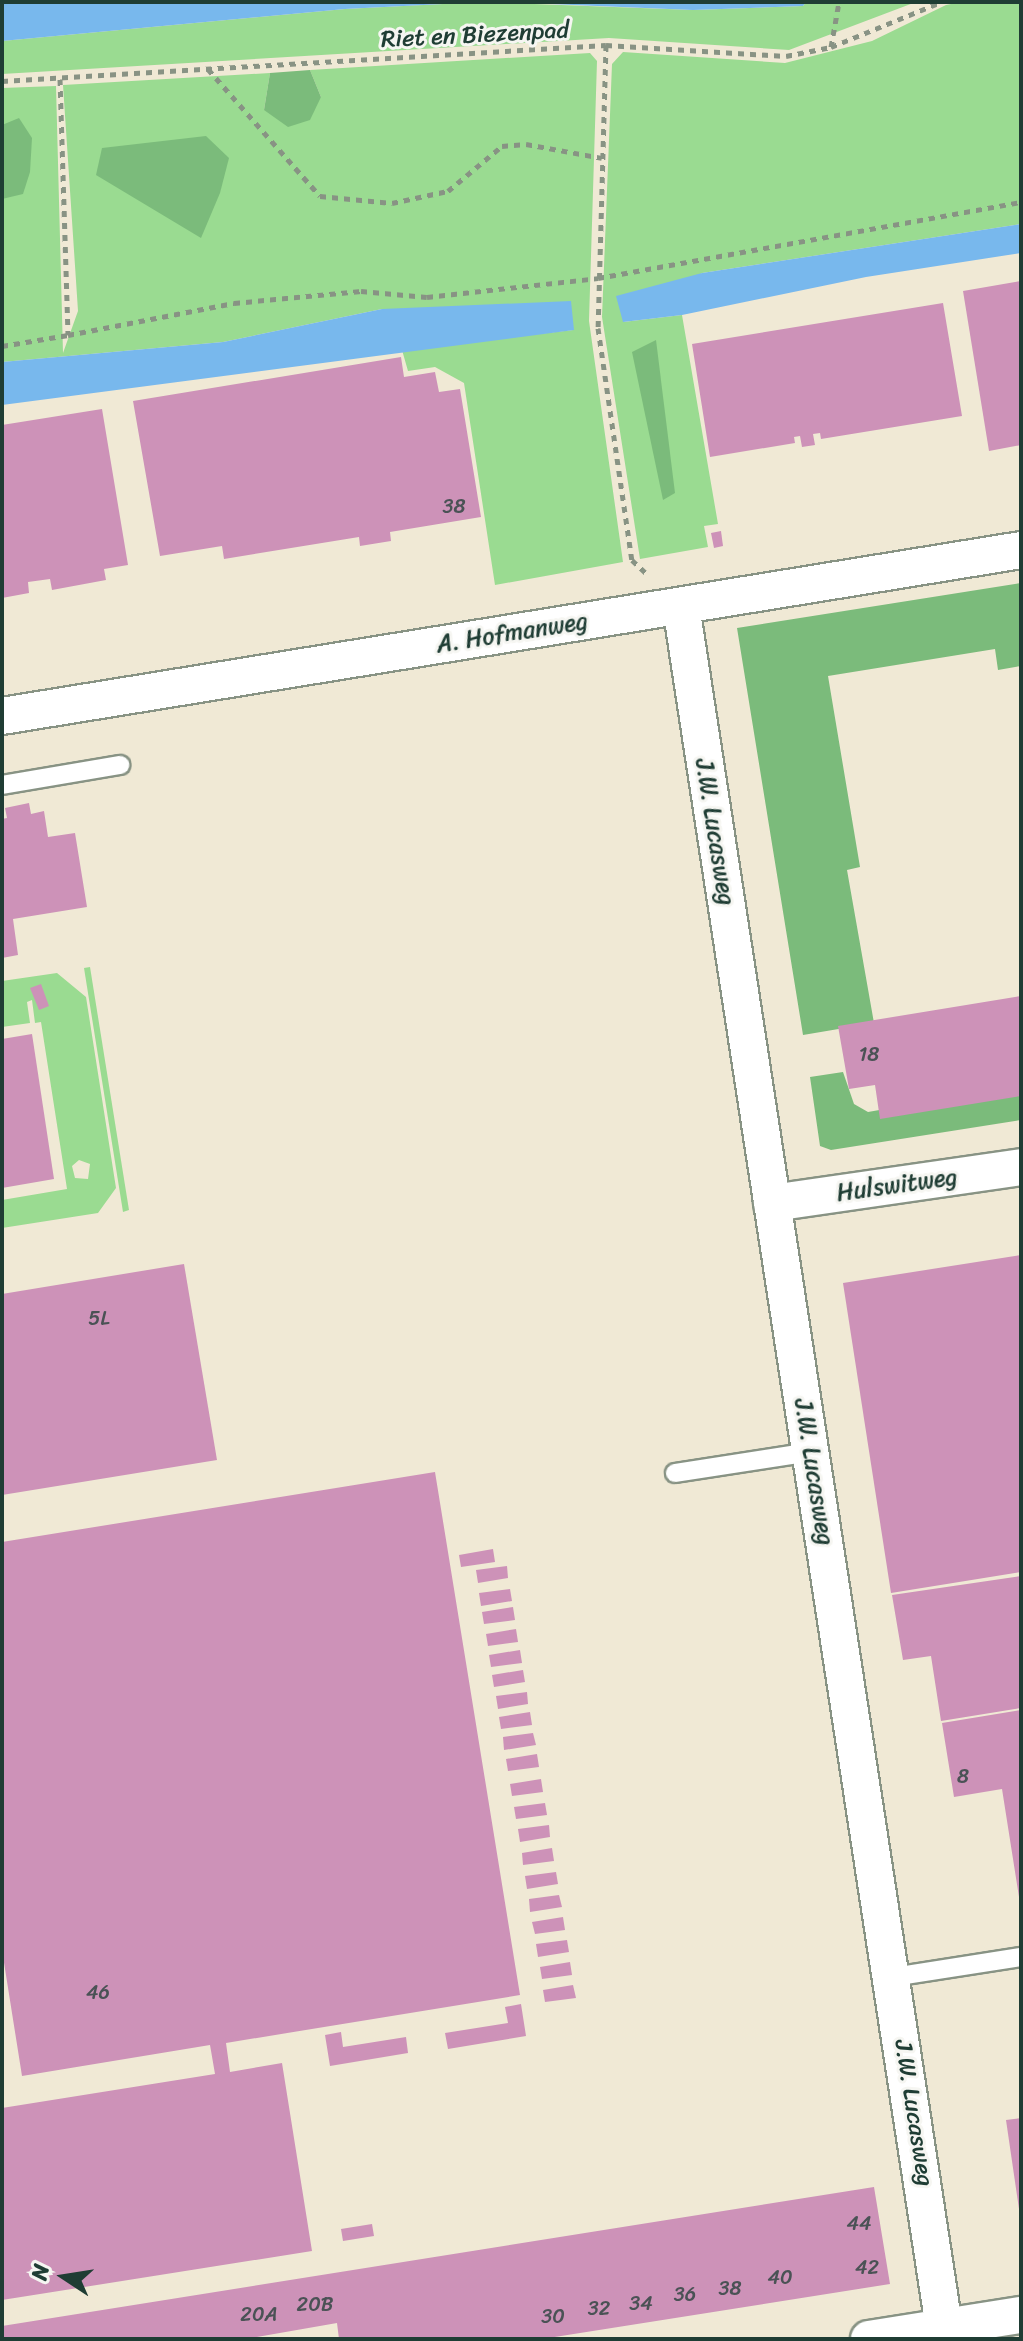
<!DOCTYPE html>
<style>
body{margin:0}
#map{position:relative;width:1023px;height:2341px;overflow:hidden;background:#f0e9d5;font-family:Sriracha,sans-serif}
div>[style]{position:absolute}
.green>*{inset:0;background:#9adb91}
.forest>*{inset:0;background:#7bbb7b}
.water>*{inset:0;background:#78b8ed}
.building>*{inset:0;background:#cd92b8}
.path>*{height:5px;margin-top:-2.5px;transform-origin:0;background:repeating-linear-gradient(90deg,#889384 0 6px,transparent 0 12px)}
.roads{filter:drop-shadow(2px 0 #889384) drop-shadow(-2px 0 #889384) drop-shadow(0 2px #889384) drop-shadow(0 -2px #889384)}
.service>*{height:18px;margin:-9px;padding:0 9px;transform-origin:9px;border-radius:9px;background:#fff}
.minor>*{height:36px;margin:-18px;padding:0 18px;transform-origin:18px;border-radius:18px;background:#fff}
span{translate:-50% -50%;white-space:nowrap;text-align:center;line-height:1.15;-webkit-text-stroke:6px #f6f6f2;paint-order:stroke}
.number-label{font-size:20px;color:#4a5255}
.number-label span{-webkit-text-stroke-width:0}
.street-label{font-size:24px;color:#1f3d34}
.frame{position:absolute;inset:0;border:4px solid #1f3d34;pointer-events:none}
.north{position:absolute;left:24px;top:2237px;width:80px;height:80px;-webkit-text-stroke:6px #f6f6f2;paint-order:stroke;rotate:282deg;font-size:22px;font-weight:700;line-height:32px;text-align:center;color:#1f3d34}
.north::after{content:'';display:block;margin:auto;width:28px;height:36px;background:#1f3d34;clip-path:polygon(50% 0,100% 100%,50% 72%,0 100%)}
</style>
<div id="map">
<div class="green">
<i style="clip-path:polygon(482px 2px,693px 10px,803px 6px,806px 2px,916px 2px,789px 50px,609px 38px,2px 74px,2px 41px,345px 9px)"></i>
<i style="clip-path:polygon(961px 2px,1021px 2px,1021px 224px,702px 273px,623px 322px,682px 315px,718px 524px,704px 526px,708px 547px,640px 559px,602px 317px,612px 64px,623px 52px,785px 63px,872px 41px,946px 5px)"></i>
<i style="clip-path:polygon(590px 53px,597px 61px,589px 321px,623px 562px,495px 585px,464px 383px,435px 367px,408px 371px,402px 350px,573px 330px,382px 309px,223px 342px,2px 362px,2px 88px,56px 86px,63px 353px,78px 311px,63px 85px,270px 73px,264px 110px,321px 97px,310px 70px)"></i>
<i style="clip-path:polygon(90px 967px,129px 1210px,123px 1212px,84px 968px)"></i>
<i style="clip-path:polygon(evenodd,57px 973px,86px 997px,116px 1188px,98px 1213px,2px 1228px,2px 1200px,67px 1189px,41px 1022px,35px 1023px,32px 1000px,27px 1002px,30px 1023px,2px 1027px,2px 981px,57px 973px,79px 1160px,90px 1164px,88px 1179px,75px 1178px,72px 1166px,79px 1160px)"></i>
</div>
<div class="forest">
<i style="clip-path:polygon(310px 70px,321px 97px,310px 120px,288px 127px,264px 110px,270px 73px)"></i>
<i style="clip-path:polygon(19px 118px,32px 138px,30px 172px,23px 194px,2px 199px,2px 125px)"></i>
<i style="clip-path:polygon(206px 136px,229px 158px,220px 193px,201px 238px,96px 175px,102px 148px)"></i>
<i style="clip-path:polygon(656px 340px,675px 493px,663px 500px,632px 352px)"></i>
<i style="clip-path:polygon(1021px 583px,1021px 666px,998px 670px,995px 649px,828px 676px,860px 867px,847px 870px,874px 1023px,803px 1035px,737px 628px)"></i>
<i style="clip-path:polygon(843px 1072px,854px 1104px,868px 1112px,1021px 1085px,1021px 1120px,831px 1150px,820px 1146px,810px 1077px)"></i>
</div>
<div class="water">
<i style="clip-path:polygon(2px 2px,482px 2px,345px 9px,2px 41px)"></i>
<i style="clip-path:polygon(502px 2px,806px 2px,803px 6px,693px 10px)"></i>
<i style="clip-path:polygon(1021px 224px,1021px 253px,866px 277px,682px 315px,623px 322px,616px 296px,702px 273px)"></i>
<i style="clip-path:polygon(571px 301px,574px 330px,2px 405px,2px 362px,223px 342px,382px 309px)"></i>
</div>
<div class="building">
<i style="clip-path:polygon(1021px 281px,1021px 445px,989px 451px,963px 291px)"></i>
<i style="clip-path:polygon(943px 303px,962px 416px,821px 439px,820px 433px,813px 434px,815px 445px,802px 447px,800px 436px,794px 437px,795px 443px,710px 457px,692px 344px)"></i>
<i style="clip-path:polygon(401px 357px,404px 377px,435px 372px,439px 392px,460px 389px,481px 517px,390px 532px,391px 541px,360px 546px,359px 537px,224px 559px,222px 546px,160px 556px,133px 401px)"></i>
<i style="clip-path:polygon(102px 409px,128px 565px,104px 569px,106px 580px,52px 590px,50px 579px,28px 582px,29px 593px,2px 598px,2px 425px)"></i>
<i style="clip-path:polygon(721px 531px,723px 546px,714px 548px,711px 533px)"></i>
<i style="clip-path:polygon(29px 803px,31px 814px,44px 811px,48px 837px,75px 833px,87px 907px,13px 919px,18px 955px,2px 958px,2px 819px,7px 818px,5px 808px)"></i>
<i style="clip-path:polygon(41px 984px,49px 1006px,39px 1010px,30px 988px)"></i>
<i style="clip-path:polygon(1021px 996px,1021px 1096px,880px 1119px,875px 1085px,849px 1089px,838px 1026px)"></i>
<i style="clip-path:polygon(32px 1034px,54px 1179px,2px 1188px,2px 1039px)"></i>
<i style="clip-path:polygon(1021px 1255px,1021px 1572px,891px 1593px,843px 1283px)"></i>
<i style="clip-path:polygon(184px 1264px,217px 1460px,2px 1495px,2px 1294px)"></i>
<i style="clip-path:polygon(435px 1472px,520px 1995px,226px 2043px,230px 2072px,282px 2063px,312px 2251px,2px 2300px,2px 2108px,215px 2074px,210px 2045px,22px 2076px,2px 1950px,2px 1542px)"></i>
<i style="clip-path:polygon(493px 1549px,495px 1562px,461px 1567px,459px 1555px)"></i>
<i style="clip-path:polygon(507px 1566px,508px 1578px,478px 1583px,476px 1570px)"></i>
<i style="clip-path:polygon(1021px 1576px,1021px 1708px,941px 1721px,931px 1656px,903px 1660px,892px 1595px)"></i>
<i style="clip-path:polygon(510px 1589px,512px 1601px,481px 1606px,479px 1593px)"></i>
<i style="clip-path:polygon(513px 1607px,515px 1620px,484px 1624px,482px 1612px)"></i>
<i style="clip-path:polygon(516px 1629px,518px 1642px,488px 1646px,486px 1634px)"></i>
<i style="clip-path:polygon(520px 1650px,522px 1663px,491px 1667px,489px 1655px)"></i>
<i style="clip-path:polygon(523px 1670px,525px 1682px,494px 1687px,492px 1675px)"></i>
<i style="clip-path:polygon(527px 1692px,528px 1704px,498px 1709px,496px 1696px)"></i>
<i style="clip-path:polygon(1021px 1710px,1021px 1897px,1019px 1897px,1002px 1789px,954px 1797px,942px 1723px)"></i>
<i style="clip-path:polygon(530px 1712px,532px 1725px,501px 1729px,499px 1717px)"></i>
<i style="clip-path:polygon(533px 1733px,536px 1745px,504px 1750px,503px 1737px)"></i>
<i style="clip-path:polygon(537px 1754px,539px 1767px,508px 1771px,506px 1759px)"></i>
<i style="clip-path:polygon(541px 1779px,543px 1792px,512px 1796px,510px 1784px)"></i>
<i style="clip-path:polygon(545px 1803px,547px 1815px,516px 1819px,514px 1807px)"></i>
<i style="clip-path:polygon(549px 1825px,550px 1837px,520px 1842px,518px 1829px)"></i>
<i style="clip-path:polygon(552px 1848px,554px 1861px,523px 1865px,522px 1853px)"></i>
<i style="clip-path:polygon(556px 1872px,558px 1884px,527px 1889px,525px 1876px)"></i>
<i style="clip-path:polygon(559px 1895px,562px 1907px,530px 1912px,529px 1899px)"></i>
<i style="clip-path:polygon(563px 1917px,565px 1930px,535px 1934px,532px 1922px)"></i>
<i style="clip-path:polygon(567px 1940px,569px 1952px,538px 1957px,536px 1944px)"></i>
<i style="clip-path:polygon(570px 1962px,572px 1975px,542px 1979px,540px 1967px)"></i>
<i style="clip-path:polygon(573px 1985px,576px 1998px,545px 2002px,543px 1990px)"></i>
<i style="clip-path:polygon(521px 2004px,526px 2036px,448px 2049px,445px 2033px,508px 2023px,505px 2007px)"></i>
<i style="clip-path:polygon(341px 2032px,343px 2047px,406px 2037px,408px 2053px,330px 2066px,325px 2035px)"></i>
<i style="clip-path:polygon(1021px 2118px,1021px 2209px,1019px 2209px,1006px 2120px)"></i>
<i style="clip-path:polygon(874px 2187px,890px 2284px,542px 2339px,339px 2339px,337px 2323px,245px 2339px,2px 2339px,2px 2326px)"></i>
<i style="clip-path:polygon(372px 2224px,374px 2236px,343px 2241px,341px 2229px)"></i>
</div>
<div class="path">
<i style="left:606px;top:45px;width:283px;rotate:91.6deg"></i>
<i style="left:598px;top:328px;width:234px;rotate:81.7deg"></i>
<i style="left:632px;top:560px;width:21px;rotate:43deg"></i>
<i style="left:831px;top:47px;width:46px;rotate:-79.9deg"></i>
<i style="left:208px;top:69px;width:169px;rotate:48.6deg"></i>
<i style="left:320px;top:196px;width:72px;rotate:5.6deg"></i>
<i style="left:392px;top:203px;width:57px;rotate:-12.1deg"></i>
<i style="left:448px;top:191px;width:70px;rotate:-39.8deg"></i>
<i style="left:502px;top:146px;width:24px;rotate:-5deg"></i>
<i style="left:526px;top:144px;width:77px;rotate:10.4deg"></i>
<i style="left:60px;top:79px;width:256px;rotate:88.2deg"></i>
<i style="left:68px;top:335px;width:169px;rotate:-10.9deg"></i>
<i style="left:234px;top:303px;width:128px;rotate:-5.4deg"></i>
<i style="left:361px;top:291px;width:66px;rotate:5.2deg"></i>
<i style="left:427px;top:297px;width:172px;rotate:-6.3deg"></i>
<i style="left:598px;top:278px;width:430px;rotate:-10.2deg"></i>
<i style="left:2px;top:81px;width:605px;rotate:-3.41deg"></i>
<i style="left:606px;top:45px;width:180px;rotate:3.5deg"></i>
<i style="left:786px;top:56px;width:46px;rotate:-11.3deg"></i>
<i style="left:831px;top:47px;width:119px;rotate:-22.2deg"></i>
<i style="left:2px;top:346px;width:67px;rotate:-9.5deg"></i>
</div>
<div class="roads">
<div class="service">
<i style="left:2px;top:785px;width:120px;rotate:-9.6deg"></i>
<i style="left:675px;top:1473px;width:138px;rotate:-8.8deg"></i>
<i style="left:893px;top:1977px;width:130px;rotate:-8.9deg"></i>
</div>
<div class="minor">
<i style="left:681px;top:606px;width:1753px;rotate:81.31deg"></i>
<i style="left:2px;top:716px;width:1032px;rotate:-9.25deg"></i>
<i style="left:772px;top:1203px;width:252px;rotate:-8.2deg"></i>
<i style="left:869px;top:2339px;width:154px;rotate:-9deg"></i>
</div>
</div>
<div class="number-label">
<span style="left:454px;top:506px">38</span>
<span style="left:869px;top:1054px">18</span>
<span style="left:99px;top:1318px">5L</span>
<span style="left:963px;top:1776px">8</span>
<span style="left:98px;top:1992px">46</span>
<span style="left:859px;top:2223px">44</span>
<span style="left:867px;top:2267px">42</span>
<span style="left:780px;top:2277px">40</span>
<span style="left:730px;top:2288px">38</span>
<span style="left:685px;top:2294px">36</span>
<span style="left:641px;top:2303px">34</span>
<span style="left:315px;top:2304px">20B</span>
<span style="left:599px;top:2308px">32</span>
<span style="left:259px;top:2314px">20A</span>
<span style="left:553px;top:2316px">30</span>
</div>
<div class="street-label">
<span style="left:475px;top:35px;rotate:-3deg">Riet en Biezenpad</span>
<span style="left:512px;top:633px;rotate:-9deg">A. Hofmanweg</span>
<span style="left:715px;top:832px;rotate:81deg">J.W. Lucasweg</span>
<span style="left:897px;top:1185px;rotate:-8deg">Hulswitweg</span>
<span style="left:814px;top:1472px;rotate:81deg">J.W. Lucasweg</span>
<span style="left:914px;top:2113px;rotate:81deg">J.W. Lucasweg</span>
</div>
<div class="frame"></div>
<div class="north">N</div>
</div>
